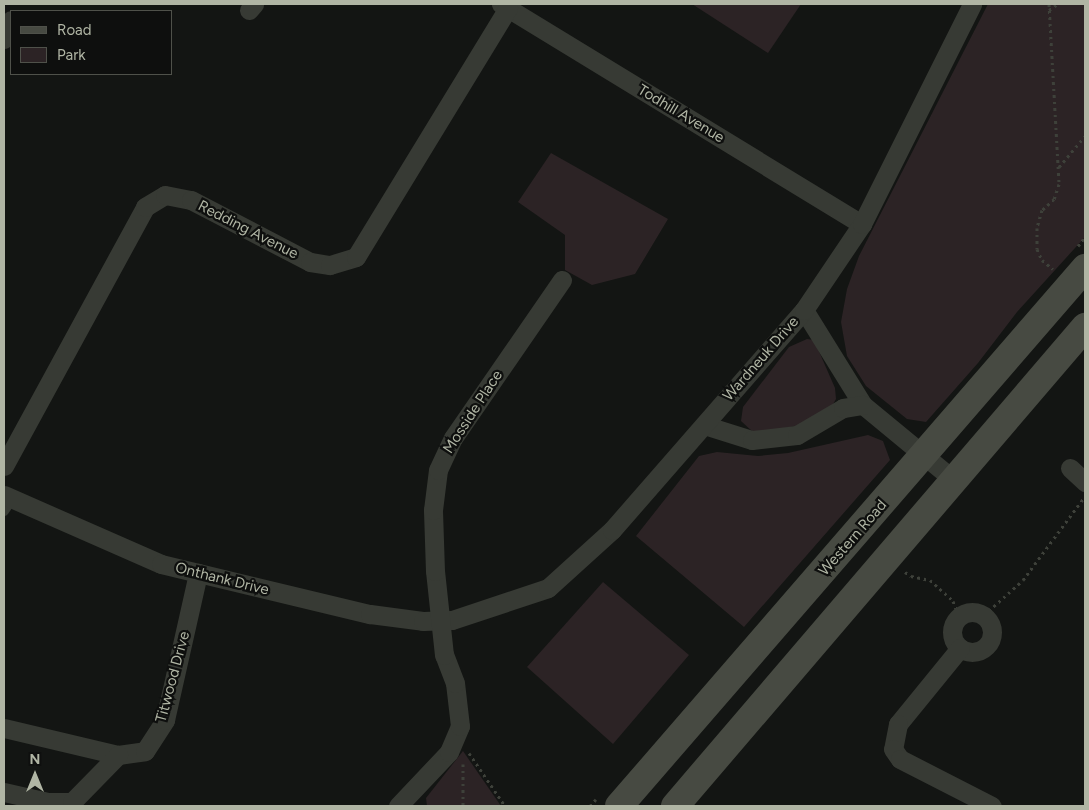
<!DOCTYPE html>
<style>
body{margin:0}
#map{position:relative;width:1089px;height:810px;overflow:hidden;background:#131513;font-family:Figtree,sans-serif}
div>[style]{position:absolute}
.green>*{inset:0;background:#2c2325}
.path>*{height:3px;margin-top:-1.5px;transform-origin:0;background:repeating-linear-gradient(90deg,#3e413a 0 2.5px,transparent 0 6.5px)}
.lane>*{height:10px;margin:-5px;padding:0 5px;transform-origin:5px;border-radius:5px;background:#373a34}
.street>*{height:19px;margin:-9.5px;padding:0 9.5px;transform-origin:9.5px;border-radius:9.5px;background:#373a34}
.street>.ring{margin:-9.5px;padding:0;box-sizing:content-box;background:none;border:19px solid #373a34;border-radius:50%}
.secondary>*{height:28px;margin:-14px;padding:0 14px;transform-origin:14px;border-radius:14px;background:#474a42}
span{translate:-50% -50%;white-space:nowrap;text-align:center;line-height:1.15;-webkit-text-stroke:4.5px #0e0f0e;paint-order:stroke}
.street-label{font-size:15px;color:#b0b5a4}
.frame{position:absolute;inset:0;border:5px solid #b0b5a4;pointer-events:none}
.legend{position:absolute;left:10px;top:10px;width:162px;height:65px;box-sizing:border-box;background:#0e0f0e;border:1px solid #4f514a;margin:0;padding:6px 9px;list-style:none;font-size:15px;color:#b0b5a4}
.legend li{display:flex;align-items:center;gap:10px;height:25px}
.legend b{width:25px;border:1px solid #4f514a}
.north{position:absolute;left:10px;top:750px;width:50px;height:50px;-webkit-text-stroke:4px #0e0f0e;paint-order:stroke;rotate:0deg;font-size:14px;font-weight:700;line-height:20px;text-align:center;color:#b0b5a4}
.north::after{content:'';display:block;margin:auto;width:18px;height:22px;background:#b0b5a4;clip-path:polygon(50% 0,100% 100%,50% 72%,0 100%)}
</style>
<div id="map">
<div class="green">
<i style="clip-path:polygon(692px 4px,801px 4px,768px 53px)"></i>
<i style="clip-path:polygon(988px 4px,1085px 4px,1085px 237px,1017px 312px,978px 363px,926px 422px,907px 419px,866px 386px,847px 356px,841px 322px,847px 289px,859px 256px)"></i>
<i style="clip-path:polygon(551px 153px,668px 219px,635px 274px,592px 285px,565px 270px,565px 235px,518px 202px)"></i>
<i style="clip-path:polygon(807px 339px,814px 340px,835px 388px,836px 399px,828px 413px,815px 423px,754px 433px,741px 421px,743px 407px,789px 347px)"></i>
<i style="clip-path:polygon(868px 435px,883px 441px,890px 460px,744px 627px,636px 536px,699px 456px,717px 452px,758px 456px,788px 453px)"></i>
<i style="clip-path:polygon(603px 582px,689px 655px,613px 744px,527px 667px)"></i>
<i style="clip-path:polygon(463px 751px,501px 806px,427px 806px,426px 798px)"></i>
</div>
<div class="path">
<i style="left:1049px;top:4px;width:180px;rotate:86.8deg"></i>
<i style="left:1059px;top:184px;width:16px;rotate:108deg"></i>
<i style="left:1054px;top:199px;width:16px;rotate:137deg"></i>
<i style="left:1042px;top:210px;width:19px;rotate:106deg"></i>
<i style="left:1037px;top:228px;width:21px;rotate:90deg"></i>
<i style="left:1037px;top:249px;width:12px;rotate:66deg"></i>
<i style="left:1042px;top:260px;width:14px;rotate:39deg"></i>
<i style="left:1049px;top:10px;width:11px;rotate:-34deg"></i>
<i style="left:1059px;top:167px;width:40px;rotate:-50deg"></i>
<i style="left:1078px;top:246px;width:11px;rotate:-52deg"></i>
<i style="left:905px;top:572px;width:7px;rotate:34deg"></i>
<i style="left:911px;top:576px;width:19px;rotate:12deg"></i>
<i style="left:930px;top:580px;width:31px;rotate:42deg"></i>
<i style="left:953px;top:601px;width:16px;rotate:68deg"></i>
<i style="left:984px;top:615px;width:52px;rotate:-41.9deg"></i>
<i style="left:1023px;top:580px;width:101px;rotate:-53.5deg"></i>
<i style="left:469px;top:753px;width:64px;rotate:55.8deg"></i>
<i style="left:463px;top:764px;width:42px;rotate:90deg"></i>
<i style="left:590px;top:806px;width:9px;rotate:-49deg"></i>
</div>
<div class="lane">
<i style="left:4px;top:511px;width:14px;rotate:-56deg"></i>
</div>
<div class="street">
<i style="left:501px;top:4px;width:423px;rotate:31.4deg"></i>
<i style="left:249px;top:10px;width:8px;rotate:-50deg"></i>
<i style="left:4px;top:39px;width:20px;rotate:-70deg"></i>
<i style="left:804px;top:310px;width:112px;rotate:58.2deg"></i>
<i style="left:863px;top:405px;width:118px;rotate:39.5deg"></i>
<i style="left:704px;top:425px;width:50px;rotate:17.4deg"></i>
<i style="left:752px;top:440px;width:45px;rotate:-6.3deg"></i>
<i style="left:797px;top:435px;width:53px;rotate:-30.4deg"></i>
<i style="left:843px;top:408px;width:20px;rotate:-9deg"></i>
<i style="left:4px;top:466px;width:295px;rotate:-61.4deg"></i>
<i style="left:145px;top:207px;width:23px;rotate:-31deg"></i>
<i style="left:165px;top:195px;width:26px;rotate:11deg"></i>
<i style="left:191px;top:200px;width:134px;rotate:27.5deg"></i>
<i style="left:310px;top:262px;width:20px;rotate:9deg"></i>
<i style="left:330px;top:265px;width:27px;rotate:-17deg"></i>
<i style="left:356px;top:257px;width:292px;rotate:-58.6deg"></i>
<i style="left:1070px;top:468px;width:21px;rotate:43deg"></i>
<i style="left:4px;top:495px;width:171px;rotate:23.7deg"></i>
<i style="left:161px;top:564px;width:215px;rotate:13.5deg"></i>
<i style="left:370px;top:614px;width:53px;rotate:7.5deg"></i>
<i style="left:423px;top:621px;width:29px;rotate:-2deg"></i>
<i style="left:452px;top:620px;width:101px;rotate:-18.4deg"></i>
<i style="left:548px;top:588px;width:86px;rotate:-42.2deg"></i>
<i style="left:612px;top:530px;width:292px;rotate:-48.9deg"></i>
<i style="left:804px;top:310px;width:104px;rotate:-56deg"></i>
<i style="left:862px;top:224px;width:246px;rotate:-63.4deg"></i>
<i class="ring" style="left:952px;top:612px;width:21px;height:21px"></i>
<i style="left:960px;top:648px;width:98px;rotate:129.2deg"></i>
<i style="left:898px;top:724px;width:25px;rotate:101deg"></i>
<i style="left:893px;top:749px;width:12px;rotate:55deg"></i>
<i style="left:900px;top:759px;width:103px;rotate:27.1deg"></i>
<i style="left:4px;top:728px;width:117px;rotate:13.3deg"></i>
<i style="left:118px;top:755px;width:27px;rotate:-8deg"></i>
<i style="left:145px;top:751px;width:37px;rotate:-57deg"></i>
<i style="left:165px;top:720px;width:151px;rotate:-77.3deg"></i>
<i style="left:4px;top:792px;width:45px;rotate:12.8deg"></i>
<i style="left:48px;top:802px;width:24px"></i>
<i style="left:72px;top:802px;width:66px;rotate:-45.6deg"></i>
<i style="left:398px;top:806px;width:74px;rotate:-46.6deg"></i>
<i style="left:449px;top:752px;width:28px;rotate:-67deg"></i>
<i style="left:460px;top:726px;width:43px;rotate:-96.6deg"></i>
<i style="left:455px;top:683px;width:30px;rotate:-111deg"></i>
<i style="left:444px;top:655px;width:84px;rotate:-96.1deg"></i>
<i style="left:435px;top:571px;width:61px;rotate:-91.9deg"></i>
<i style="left:433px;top:510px;width:40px;rotate:-82.9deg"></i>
<i style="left:438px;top:470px;width:35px;rotate:-65deg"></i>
<i style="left:453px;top:438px;width:192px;rotate:-55.4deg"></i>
</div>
<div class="secondary">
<i style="left:619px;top:806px;width:712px;rotate:-49.1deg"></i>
<i style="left:675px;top:806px;width:631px;rotate:-49.44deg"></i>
</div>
<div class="street-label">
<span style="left:681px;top:114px;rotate:31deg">Todhill Avenue</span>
<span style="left:248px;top:230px;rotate:27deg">Redding Avenue</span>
<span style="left:761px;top:359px;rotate:-49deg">Wardneuk Drive</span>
<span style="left:473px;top:412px;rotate:-57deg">Mosside Place</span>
<span style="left:853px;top:538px;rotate:-49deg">Western Road</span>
<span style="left:222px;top:579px;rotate:14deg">Onthank Drive</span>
<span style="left:173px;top:677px;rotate:-75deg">Titwood Drive</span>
</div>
<div class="frame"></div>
<ul class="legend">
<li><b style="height:6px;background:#474a42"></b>Road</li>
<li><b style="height:14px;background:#2c2325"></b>Park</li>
</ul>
<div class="north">N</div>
</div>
